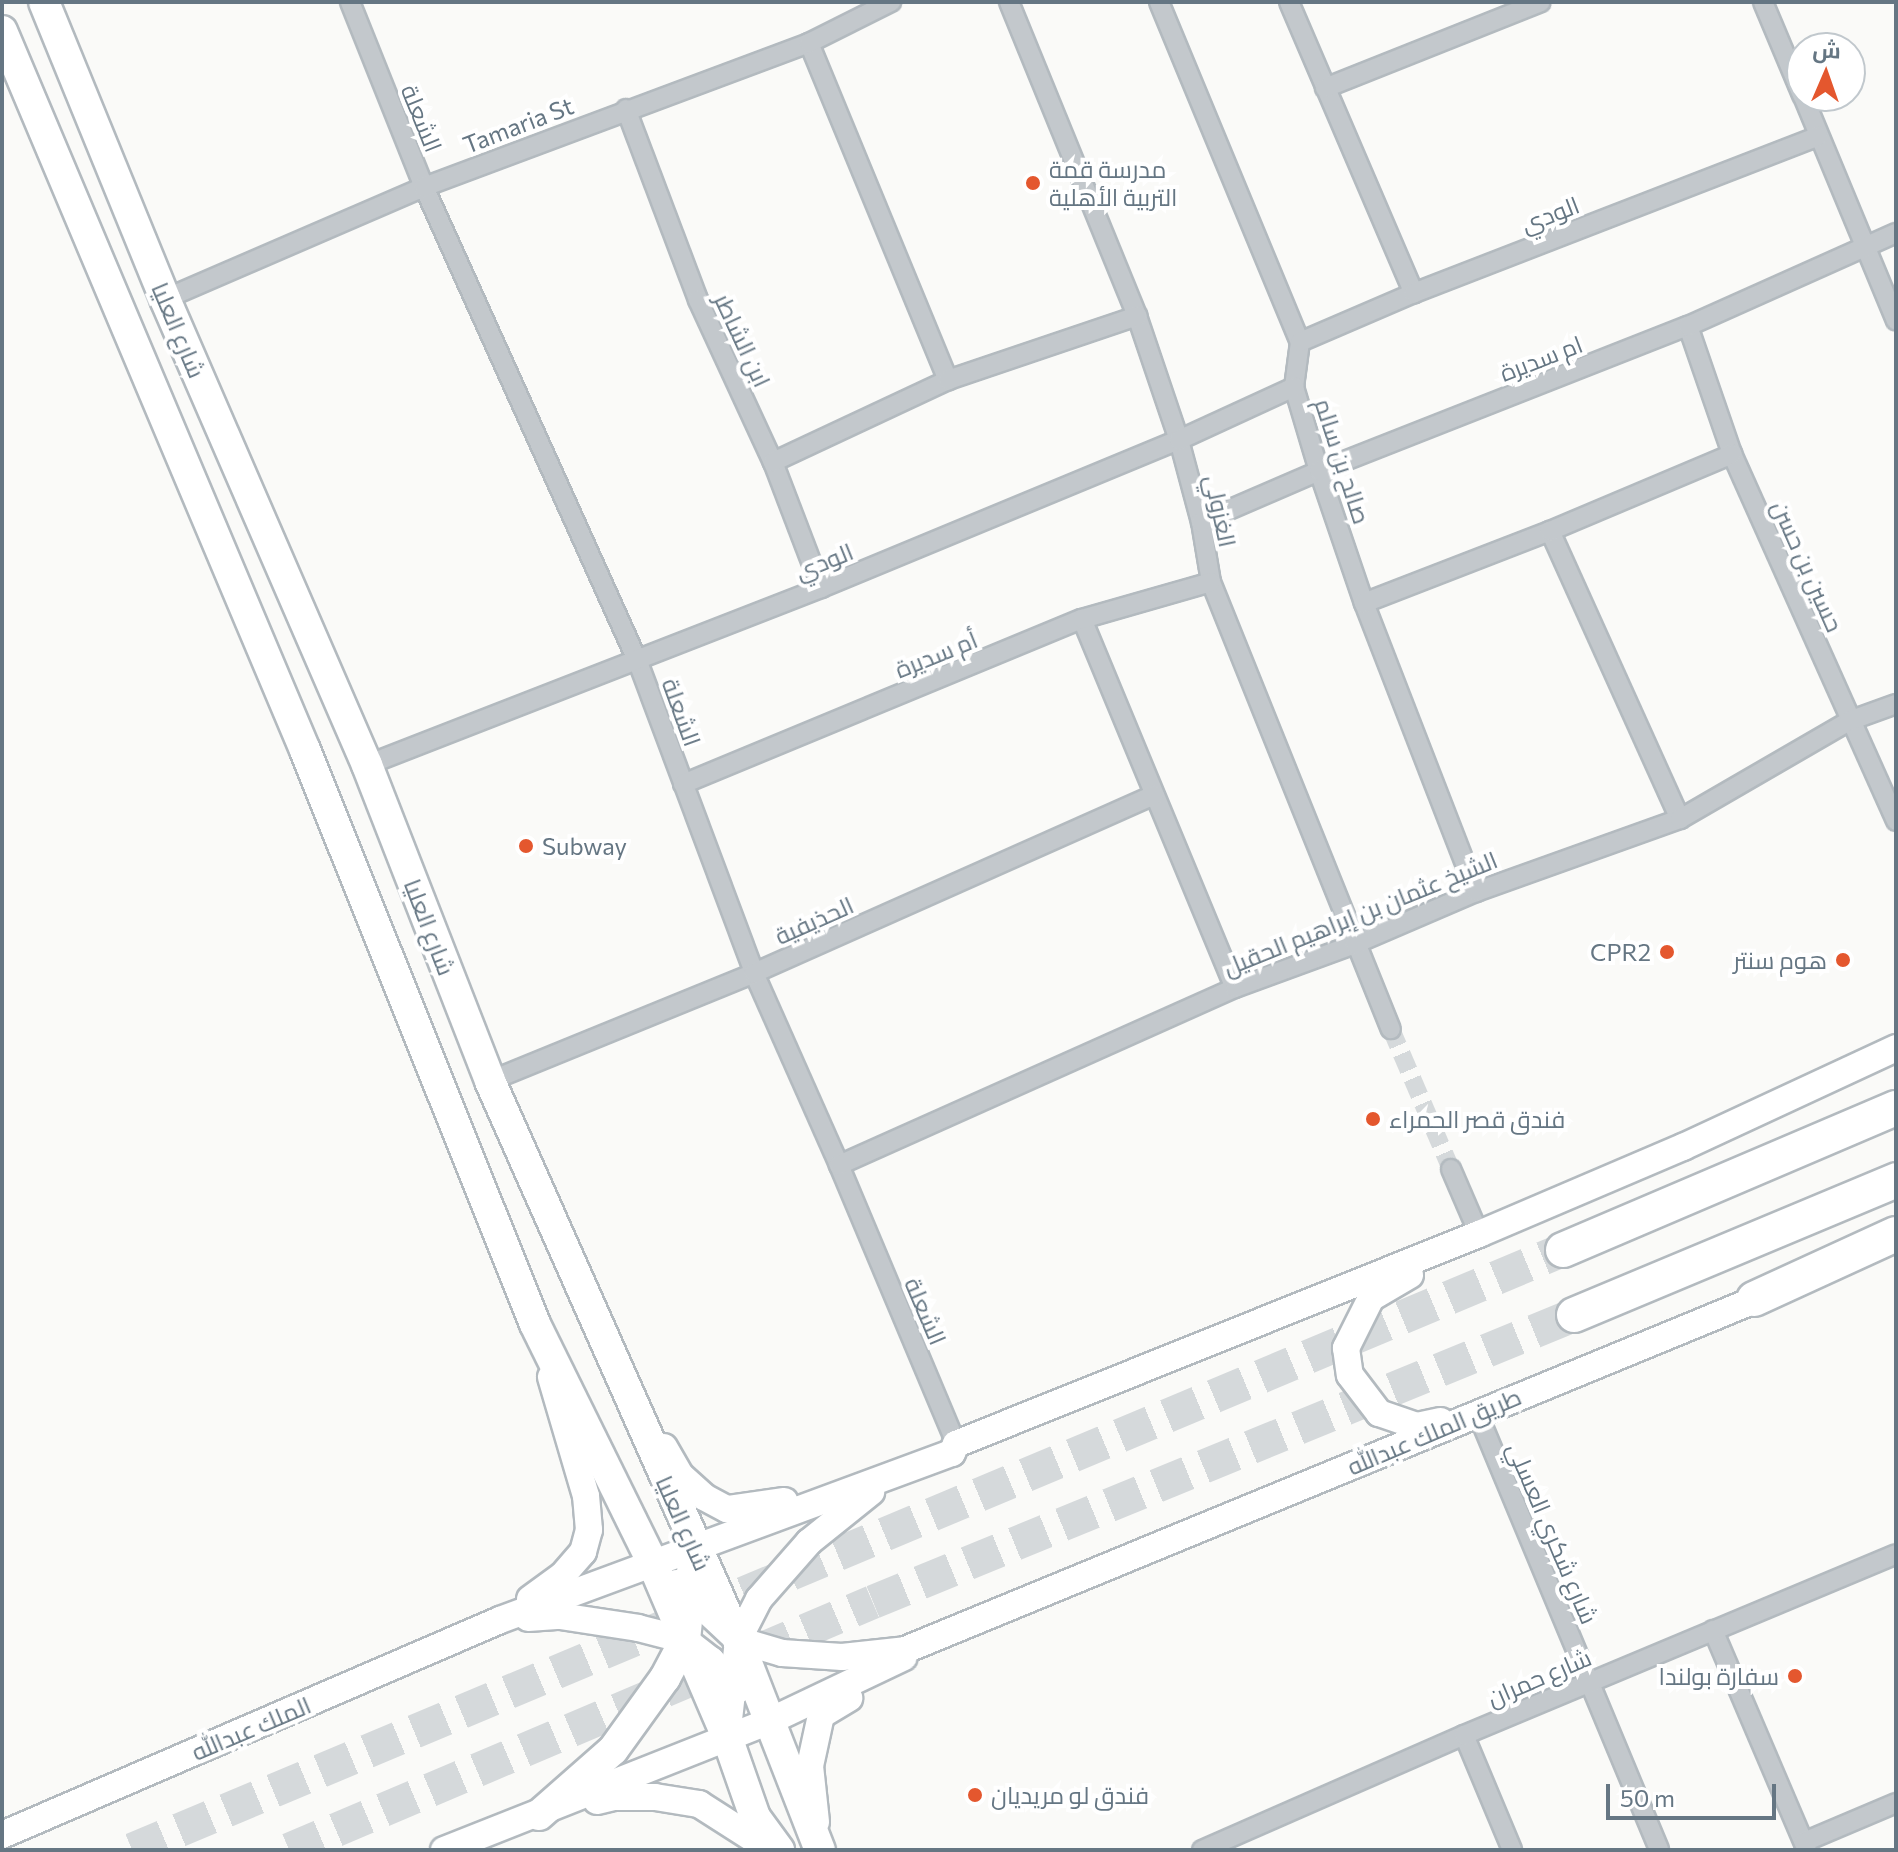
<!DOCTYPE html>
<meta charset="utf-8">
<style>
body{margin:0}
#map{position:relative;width:1898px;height:1852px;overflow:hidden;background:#fafaf8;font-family:Commissioner,Cairo,sans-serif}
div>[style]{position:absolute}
.street-tunnel>*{height:18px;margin-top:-9px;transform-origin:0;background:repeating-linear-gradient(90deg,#d5d9db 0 18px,transparent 0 27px)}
.highway-tunnel>*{height:34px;margin-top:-17px;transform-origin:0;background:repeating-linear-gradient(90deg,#d5d9db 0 34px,transparent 0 51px)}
.roads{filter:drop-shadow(2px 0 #b3babf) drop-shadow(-2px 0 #b3babf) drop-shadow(0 2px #b3babf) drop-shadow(0 -2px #b3babf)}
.street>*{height:18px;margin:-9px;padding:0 9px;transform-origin:9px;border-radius:9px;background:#c3c8cc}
.secondary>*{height:26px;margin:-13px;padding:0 13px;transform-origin:13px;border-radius:13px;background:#fff}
.primary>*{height:30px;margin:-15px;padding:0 15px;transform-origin:15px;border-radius:15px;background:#fff}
.highway>*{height:34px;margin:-17px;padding:0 17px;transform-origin:17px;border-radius:17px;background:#fff}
.dots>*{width:22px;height:22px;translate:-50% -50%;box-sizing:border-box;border:4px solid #fff;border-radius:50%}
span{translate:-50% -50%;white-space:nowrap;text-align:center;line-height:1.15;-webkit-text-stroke:8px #fff;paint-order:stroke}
.street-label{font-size:24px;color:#657683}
.poi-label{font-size:24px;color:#657683}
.left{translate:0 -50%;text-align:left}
.right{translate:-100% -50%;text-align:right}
.frame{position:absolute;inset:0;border:4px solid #657683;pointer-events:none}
.north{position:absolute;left:1786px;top:32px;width:80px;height:80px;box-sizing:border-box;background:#fff;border:2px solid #c1c8cd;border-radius:50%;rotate:2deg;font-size:22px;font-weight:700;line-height:32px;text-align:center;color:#657683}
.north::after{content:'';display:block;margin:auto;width:28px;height:36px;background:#e4572e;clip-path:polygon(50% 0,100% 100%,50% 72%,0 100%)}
.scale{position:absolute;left:1606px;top:1784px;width:170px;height:36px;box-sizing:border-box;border:4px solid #657683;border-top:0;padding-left:10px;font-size:24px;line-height:28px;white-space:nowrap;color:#657683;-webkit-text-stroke:6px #fff;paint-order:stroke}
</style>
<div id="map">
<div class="street-tunnel">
<i style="left:1391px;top:1029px;width:152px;rotate:66.8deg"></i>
</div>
<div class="highway-tunnel">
<i style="left:132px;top:1850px;width:1552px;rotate:-22.75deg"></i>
<i style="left:289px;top:1850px;width:634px;rotate:-23.01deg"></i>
<i style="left:873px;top:1602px;width:757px;rotate:-22.26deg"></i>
</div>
<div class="roads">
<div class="street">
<i style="left:350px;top:2px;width:199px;rotate:68.2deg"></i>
<i style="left:424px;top:187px;width:521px;rotate:65.75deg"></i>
<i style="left:638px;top:662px;width:332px;rotate:69.5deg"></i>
<i style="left:754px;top:973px;width:210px;rotate:66.1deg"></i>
<i style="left:839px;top:1165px;width:303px;rotate:67.2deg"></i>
<i style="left:1009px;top:2px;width:339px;rotate:67.8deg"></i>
<i style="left:1137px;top:316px;width:131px;rotate:71.3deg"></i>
<i style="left:1179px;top:440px;width:85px;rotate:75deg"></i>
<i style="left:1201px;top:522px;width:61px;rotate:80.5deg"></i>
<i style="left:1211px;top:582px;width:482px;rotate:68.1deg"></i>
<i style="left:1159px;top:2px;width:368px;rotate:67.5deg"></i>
<i style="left:1300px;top:342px;width:45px;rotate:97.6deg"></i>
<i style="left:1294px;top:387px;width:88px;rotate:73.4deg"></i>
<i style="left:1319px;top:471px;width:139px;rotate:71.2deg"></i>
<i style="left:1364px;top:603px;width:310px;rotate:68.8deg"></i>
<i style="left:1289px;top:2px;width:317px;rotate:66.8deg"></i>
<i style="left:1763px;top:2px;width:101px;rotate:67.2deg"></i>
<i style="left:809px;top:43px;width:365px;rotate:67.6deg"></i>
<i style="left:1325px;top:88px;width:232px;rotate:-21.7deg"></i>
<i style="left:1803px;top:96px;width:243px;rotate:67.5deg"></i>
<i style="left:626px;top:109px;width:204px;rotate:69.3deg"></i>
<i style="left:698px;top:300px;width:179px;rotate:65.2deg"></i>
<i style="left:773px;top:462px;width:135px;rotate:69.1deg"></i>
<i style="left:165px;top:299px;width:282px;rotate:-23.4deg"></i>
<i style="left:424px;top:187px;width:411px;rotate:-20.5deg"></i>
<i style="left:809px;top:43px;width:92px;rotate:-26.6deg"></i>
<i style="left:1688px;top:326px;width:135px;rotate:71deg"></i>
<i style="left:1732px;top:454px;width:402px;rotate:65.9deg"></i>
<i style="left:1300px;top:342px;width:124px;rotate:-23.3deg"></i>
<i style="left:1414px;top:293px;width:434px;rotate:-21.2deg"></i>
<i style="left:773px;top:462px;width:193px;rotate:-25.1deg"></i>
<i style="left:948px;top:380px;width:200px;rotate:-18.7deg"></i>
<i style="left:1201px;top:522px;width:129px;rotate:-23.4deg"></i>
<i style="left:1319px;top:471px;width:396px;rotate:-21.5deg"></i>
<i style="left:1688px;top:326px;width:228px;rotate:-24.1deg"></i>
<i style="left:1550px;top:531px;width:316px;rotate:65.7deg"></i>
<i style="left:1364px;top:603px;width:199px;rotate:-21.2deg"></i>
<i style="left:1550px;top:531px;width:198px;rotate:-22.9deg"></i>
<i style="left:1082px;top:619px;width:399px;rotate:67.5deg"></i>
<i style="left:367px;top:765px;width:487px;rotate:-21.3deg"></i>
<i style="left:821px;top:588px;width:387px;rotate:-22.5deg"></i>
<i style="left:1179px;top:440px;width:127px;rotate:-24.7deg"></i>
<i style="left:683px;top:784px;width:432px;rotate:-22.5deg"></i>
<i style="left:1082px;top:619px;width:134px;rotate:-16deg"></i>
<i style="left:490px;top:1081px;width:285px;rotate:-22.2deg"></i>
<i style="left:754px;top:973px;width:438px;rotate:-24deg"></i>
<i style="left:839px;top:1165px;width:434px;rotate:-24.1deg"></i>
<i style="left:1235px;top:988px;width:128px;rotate:-20.1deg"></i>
<i style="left:1355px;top:944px;width:132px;rotate:-23.3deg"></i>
<i style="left:1476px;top:892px;width:217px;rotate:-19.7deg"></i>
<i style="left:1680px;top:819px;width:195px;rotate:-30.1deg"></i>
<i style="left:1849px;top:721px;width:50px;rotate:-19.9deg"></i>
<i style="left:1451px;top:1169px;width:71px;rotate:66.7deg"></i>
<i style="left:1477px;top:1412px;width:474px;rotate:67.4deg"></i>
<i style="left:1713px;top:1630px;width:239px;rotate:66.9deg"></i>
<i style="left:1464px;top:1735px;width:125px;rotate:67.3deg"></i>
<i style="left:1804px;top:1842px;width:100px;rotate:-23deg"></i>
<i style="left:1202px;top:1850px;width:286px;rotate:-23.7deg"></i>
<i style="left:1464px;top:1735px;width:468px;rotate:-22.7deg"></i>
</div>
<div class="secondary">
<i style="left:1410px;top:1275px;width:45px;rotate:149.5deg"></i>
<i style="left:1371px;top:1298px;width:56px;rotate:116.6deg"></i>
<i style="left:1346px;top:1348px;width:27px;rotate:82deg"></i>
<i style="left:1350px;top:1375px;width:48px;rotate:52.7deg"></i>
<i style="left:1379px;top:1413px;width:40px;rotate:18.9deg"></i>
<i style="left:1417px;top:1426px;width:24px;rotate:-12deg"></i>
<i style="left:664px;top:1447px;width:34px;rotate:60deg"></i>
<i style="left:681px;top:1476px;width:31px;rotate:42deg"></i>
<i style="left:704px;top:1497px;width:26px;rotate:28deg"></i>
<i style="left:727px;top:1509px;width:58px;rotate:-8deg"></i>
<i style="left:677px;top:1583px;width:83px;rotate:43.1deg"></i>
<i style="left:738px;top:1640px;width:46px;rotate:16.5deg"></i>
<i style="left:782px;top:1653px;width:60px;rotate:3.8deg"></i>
<i style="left:842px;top:1657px;width:63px;rotate:-6.3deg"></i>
<i style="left:905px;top:1650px;width:934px;rotate:-22.39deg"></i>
<i style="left:530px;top:1599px;width:39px;rotate:-36deg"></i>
<i style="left:562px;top:1576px;width:32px;rotate:-49deg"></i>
<i style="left:583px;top:1552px;width:23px;rotate:-75deg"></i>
<i style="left:589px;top:1530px;width:34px;rotate:-95deg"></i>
<i style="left:586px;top:1496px;width:124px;rotate:-106.4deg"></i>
<i style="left:528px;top:1618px;width:32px;rotate:-4deg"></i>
<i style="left:560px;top:1616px;width:79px;rotate:8.7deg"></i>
<i style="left:638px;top:1628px;width:49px;rotate:14.3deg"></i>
<i style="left:685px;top:1640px;width:33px;rotate:38deg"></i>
<i style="left:711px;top:1660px;width:40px;rotate:48deg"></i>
<i style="left:727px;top:1737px;width:98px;rotate:-83.5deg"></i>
<i style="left:738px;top:1640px;width:46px;rotate:-62.9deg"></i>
<i style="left:759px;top:1599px;width:76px;rotate:-48.7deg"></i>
<i style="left:809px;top:1542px;width:80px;rotate:-38.9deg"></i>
<i style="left:597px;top:1801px;width:17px;rotate:-13deg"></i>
<i style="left:614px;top:1797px;width:41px"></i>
<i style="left:655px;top:1797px;width:45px;rotate:9deg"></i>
<i style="left:699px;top:1804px;width:85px;rotate:32.6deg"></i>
<i style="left:816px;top:1822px;width:56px;rotate:-96.1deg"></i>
<i style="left:810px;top:1766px;width:52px;rotate:-77.8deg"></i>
<i style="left:821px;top:1715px;width:33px;rotate:-31deg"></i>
<i style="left:2px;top:1835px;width:542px;rotate:-23.35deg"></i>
<i style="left:500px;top:1620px;width:482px;rotate:-20.3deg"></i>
<i style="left:952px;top:1453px;width:10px;rotate:-66deg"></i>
<i style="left:956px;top:1444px;width:564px;rotate:-21.88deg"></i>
<i style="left:1479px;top:1234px;width:222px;rotate:-23.1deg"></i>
<i style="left:1683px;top:1147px;width:235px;rotate:-24.9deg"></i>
<i style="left:444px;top:1850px;width:351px;rotate:-21.6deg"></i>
<i style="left:770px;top:1721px;width:148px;rotate:-25.5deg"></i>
</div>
<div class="primary">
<i style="left:44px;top:2px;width:321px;rotate:67.8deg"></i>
<i style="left:165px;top:299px;width:508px;rotate:66.56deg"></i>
<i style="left:367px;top:765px;width:339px;rotate:68.7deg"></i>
<i style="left:490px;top:1081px;width:612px;rotate:66.08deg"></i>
<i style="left:738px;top:1640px;width:225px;rotate:68.7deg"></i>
<i style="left:2px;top:31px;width:780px;rotate:67.15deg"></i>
<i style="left:305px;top:750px;width:618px;rotate:68.16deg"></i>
<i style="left:535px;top:1324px;width:265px;rotate:63.8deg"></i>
<i style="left:652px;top:1562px;width:190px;rotate:66.8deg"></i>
<i style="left:727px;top:1737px;width:85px;rotate:70.7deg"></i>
<i style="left:755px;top:1817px;width:41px;rotate:54deg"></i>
<i style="left:539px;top:1815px;width:98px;rotate:-41.3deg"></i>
<i style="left:613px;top:1750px;width:89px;rotate:-54.2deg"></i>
<i style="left:665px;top:1678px;width:43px;rotate:-62.2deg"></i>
<i style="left:685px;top:1640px;width:87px;rotate:-84.1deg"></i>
</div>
<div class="highway">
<i style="left:1563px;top:1250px;width:362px;rotate:-23.1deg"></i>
<i style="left:1754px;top:1299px;width:156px;rotate:-24.6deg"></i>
<i style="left:1574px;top:1315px;width:349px;rotate:-22.7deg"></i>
</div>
</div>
<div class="dots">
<i style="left:1033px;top:183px;background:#e4572e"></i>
<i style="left:526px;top:846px;background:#e4572e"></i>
<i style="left:1667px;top:952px;background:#e4572e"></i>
<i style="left:1843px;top:960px;background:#e4572e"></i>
<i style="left:1373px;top:1119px;background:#e4572e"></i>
<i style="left:1795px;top:1676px;background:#e4572e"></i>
<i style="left:975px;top:1795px;background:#e4572e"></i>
</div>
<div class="street-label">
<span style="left:422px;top:118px;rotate:68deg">الشعلة</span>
<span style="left:518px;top:125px;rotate:-21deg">Tamaria St</span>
<span style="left:1550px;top:214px;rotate:-21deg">الودي</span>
<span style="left:179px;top:330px;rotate:67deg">شارع العليا</span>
<span style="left:743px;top:340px;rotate:65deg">ابن الشاطر</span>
<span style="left:1541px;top:358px;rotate:-21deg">ام سديرة</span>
<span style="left:1343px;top:461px;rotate:72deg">صالح بن سالم</span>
<span style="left:1221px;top:511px;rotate:78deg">الغزولي</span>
<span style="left:824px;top:561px;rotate:-22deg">الودي</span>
<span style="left:1808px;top:566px;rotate:66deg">حسين بن حسن</span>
<span style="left:936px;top:654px;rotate:-22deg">أم سديرة</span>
<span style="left:682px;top:712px;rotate:70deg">الشعلة</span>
<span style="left:1360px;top:913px;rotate:-22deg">الشيخ عثمان بن إبراهيم الحقيل</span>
<span style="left:814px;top:920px;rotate:-24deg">الحذيفية</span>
<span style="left:430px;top:927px;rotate:69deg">شارع العليا</span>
<span style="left:926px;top:1311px;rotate:67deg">الشعلة</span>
<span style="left:1434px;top:1431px;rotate:-23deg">طريق الملك عبدالله</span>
<span style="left:684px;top:1523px;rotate:66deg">شارع العليا</span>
<span style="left:1553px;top:1533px;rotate:67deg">شارع شكري العسلي</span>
<span style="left:1539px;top:1677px;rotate:-23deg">شارع حمران</span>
<span style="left:251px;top:1728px;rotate:-23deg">الملك عبدالله</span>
</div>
<div class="poi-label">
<span class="left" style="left:1049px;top:183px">مدرسة قمة<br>التربية الأهلية</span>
<span class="left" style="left:542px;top:846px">Subway</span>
<span class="right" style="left:1651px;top:952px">CPR2</span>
<span class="right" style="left:1827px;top:960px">هوم سنتر</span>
<span class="left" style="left:1389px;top:1119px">فندق قصر الحمراء</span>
<span class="right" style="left:1779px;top:1676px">سفارة بولندا</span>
<span class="left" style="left:991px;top:1795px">فندق لو مريديان</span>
</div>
<div class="frame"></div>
<div class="north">ش</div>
<div class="scale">50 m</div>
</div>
